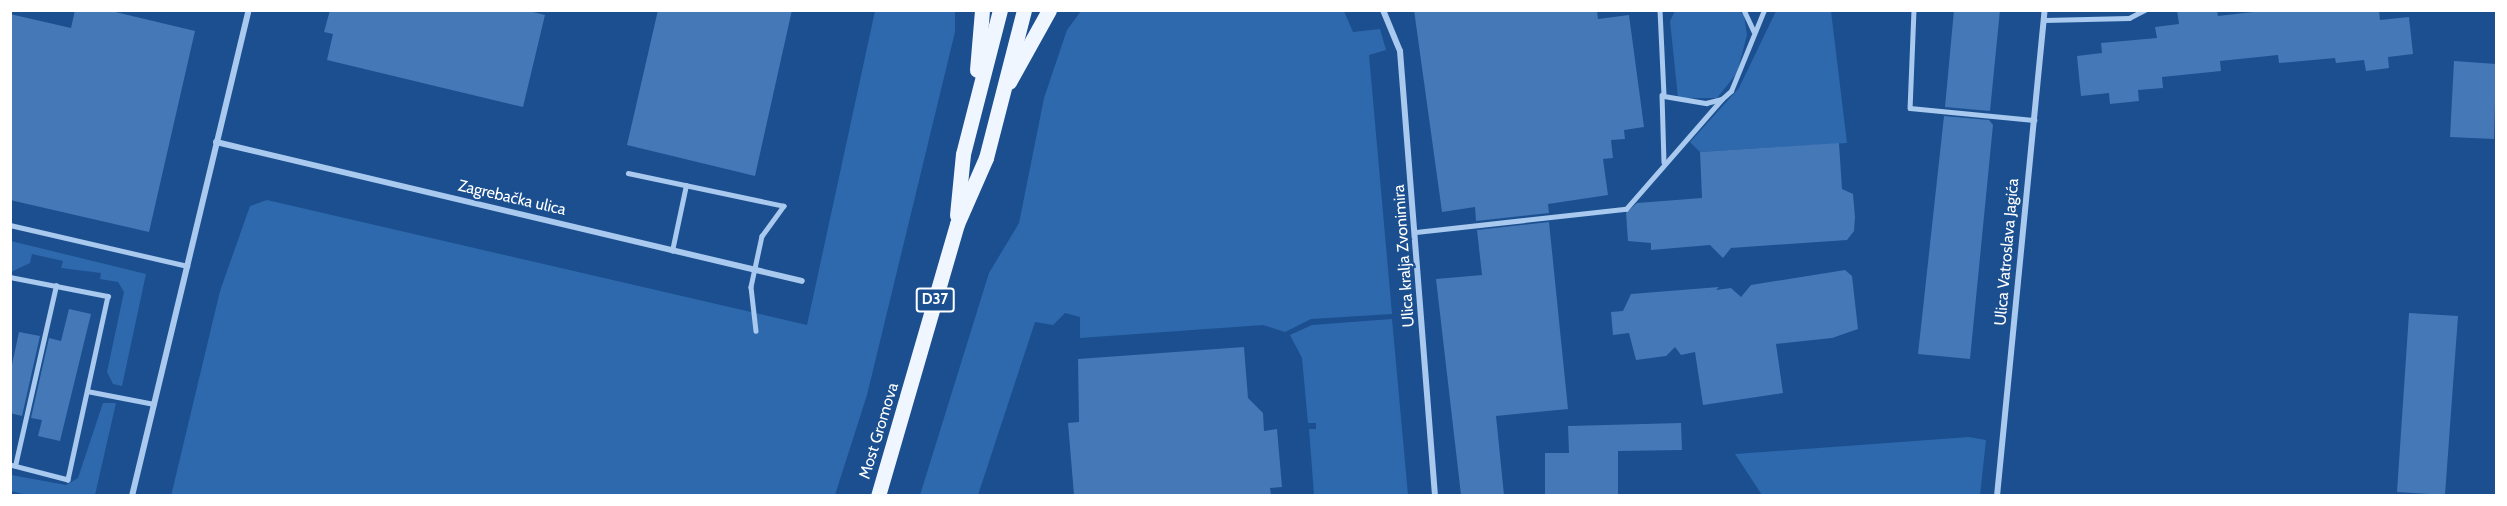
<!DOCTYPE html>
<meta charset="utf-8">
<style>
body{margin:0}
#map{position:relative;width:2507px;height:506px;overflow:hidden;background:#1b4f8f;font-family:Cabin,sans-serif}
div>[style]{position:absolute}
.green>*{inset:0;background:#2e69ad}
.building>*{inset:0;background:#4478b7}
.service>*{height:4.5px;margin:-2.25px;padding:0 2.25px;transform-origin:2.25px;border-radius:2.25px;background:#a9c9ee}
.minor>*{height:6px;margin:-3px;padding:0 3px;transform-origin:3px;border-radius:3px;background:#a9c9ee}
.primary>*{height:15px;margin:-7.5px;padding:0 7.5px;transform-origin:7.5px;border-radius:7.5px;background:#f0f6ff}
span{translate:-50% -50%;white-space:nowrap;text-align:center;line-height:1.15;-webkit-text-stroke:4.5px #1b4f8f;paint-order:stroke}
.shield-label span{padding:2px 4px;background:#1b4f8f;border:2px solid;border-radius:4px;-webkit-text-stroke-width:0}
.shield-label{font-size:15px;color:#fff;font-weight:700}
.street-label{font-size:16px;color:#fff}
.frame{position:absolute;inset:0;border:12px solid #fff;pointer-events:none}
</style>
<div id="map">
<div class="green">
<i style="clip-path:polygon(875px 11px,955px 11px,955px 32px,867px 395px,835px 495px,171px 496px,220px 291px,250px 206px,267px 200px,807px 325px)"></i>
<i style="clip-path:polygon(1081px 11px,1344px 11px,1353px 32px,1380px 29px,1386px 50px,1369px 55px,1392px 314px,1311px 319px,1285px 332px,1263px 325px,1080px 338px,1080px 317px,1065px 313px,1053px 325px,1035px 322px,978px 495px,920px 495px,989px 273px,1019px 223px,1044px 98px,1067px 30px)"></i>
<i style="clip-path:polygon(1675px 11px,1739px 11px,1744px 15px,1747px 35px,1737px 73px,1717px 98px,1678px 98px,1670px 21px)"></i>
<i style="clip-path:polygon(1776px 11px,1831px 11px,1847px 143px,1700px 152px,1690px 142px,1739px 88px)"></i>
<i style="clip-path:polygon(11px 241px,146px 274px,122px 386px,113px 384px,107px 372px,124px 292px,118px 282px,100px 279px,101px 273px,61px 268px,63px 261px,32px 254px,30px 263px,11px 272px)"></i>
<i style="clip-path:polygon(1392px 319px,1408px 495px,1314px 495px,1309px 429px,1316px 429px,1316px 423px,1308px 423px,1302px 358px,1290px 335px,1312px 325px)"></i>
<i style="clip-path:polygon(103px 403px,116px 403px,95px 495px,31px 496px,11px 491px,11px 475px,66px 485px,78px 478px)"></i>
<i style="clip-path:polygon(1969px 437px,1986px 440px,1980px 495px,1762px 495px,1735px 454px)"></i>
</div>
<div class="building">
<i style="clip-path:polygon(75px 10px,107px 10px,195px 31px,149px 232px,10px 200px,10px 14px,71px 28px)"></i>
<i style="clip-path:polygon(330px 10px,525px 10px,545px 15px,523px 107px,327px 60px,333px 34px,324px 32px)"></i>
<i style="clip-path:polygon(658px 10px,792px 10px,755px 176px,627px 145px)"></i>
<i style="clip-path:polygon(1414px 10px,1597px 10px,1598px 19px,1629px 15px,1644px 127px,1624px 130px,1625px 139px,1611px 140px,1613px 158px,1603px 159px,1608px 195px,1548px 204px,1549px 213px,1476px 221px,1475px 207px,1442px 212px)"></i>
<i style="clip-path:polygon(1954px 10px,2000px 10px,1990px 111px,1945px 107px)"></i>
<i style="clip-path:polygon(2177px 10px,2217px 10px,2218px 16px,2271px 10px,2379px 10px,2380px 20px,2409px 17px,2413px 54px,2388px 57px,2389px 68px,2366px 71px,2364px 60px,2336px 63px,2335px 58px,2279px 63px,2278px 55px,2220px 61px,2221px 71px,2162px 77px,2163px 88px,2138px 90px,2139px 101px,2110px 104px,2109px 93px,2081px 96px,2077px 56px,2102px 53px,2101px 43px,2157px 38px,2155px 27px,2179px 24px)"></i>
<i style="clip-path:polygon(2454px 61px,2496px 64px,2494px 139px,2450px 137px)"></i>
<i style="clip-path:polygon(1944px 116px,1989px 120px,1993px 125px,1970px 359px,1918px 354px)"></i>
<i style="clip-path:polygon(1839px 143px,1842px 189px,1853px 194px,1855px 217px,1854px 231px,1847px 240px,1731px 248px,1723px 258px,1710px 245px,1651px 250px,1651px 243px,1628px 241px,1626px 213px,1637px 203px,1702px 198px,1700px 152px)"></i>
<i style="clip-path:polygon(1549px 222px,1568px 409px,1496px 416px,1504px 495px,1461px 495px,1436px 279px,1482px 275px,1477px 230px)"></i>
<i style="clip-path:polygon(1845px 270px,1852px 276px,1858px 329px,1832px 338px,1776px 344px,1783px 393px,1703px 405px,1695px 352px,1681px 355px,1675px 347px,1666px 356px,1636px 360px,1629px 333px,1613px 335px,1611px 312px,1623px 311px,1631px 294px,1719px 287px,1716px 290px,1731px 288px,1741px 297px,1751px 285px)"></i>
<i style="clip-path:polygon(69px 309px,91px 314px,60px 441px,38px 436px,42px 420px,31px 418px,49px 338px,61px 341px)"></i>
<i style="clip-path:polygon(2409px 313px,2458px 316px,2445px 495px,2397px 492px)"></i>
<i style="clip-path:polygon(19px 332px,40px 336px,22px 416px,10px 413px,10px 374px)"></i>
<i style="clip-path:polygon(1244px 347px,1248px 398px,1263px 413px,1264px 431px,1277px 429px,1282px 487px,1270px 488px,1271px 495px,1074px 495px,1068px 423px,1079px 422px,1078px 359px)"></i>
<i style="clip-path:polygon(1681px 423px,1682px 450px,1618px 451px,1618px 495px,1545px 495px,1545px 453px,1569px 453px,1568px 426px)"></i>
</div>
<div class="service">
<i style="left:1660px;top:10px;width:86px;rotate:87.3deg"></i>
<i style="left:1664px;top:96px;width:43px;rotate:9.5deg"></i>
<i style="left:1706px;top:103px;width:16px;rotate:-14deg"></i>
<i style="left:1722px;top:99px;width:12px;rotate:-42deg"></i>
<i style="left:1731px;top:91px;width:87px;rotate:-67.8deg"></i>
<i style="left:1744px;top:10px;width:23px;rotate:65deg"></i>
<i style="left:1914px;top:10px;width:98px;rotate:92.3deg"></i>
<i style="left:1910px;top:108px;width:125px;rotate:5.5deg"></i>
<i style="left:2044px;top:20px;width:85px;rotate:-1.3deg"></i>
<i style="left:2129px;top:18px;width:18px;rotate:-27deg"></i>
<i style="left:1662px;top:95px;width:67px;rotate:88.3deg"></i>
<i style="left:628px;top:173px;width:159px;rotate:11.9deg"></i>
<i style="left:784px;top:206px;width:37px;rotate:126deg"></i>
<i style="left:762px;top:236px;width:52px;rotate:102.2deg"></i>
<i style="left:751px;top:287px;width:44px;rotate:83.5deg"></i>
<i style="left:10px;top:225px;width:182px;rotate:13deg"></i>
<i style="left:1416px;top:232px;width:211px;rotate:-6.3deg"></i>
<i style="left:1626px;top:209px;width:146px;rotate:-48.9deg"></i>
<i style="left:672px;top:251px;width:67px;rotate:-78deg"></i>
<i style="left:10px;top:277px;width:100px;rotate:11deg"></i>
<i style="left:108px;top:296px;width:188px;rotate:102.3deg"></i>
<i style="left:68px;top:480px;width:60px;rotate:-165.5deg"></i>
<i style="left:87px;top:391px;width:68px;rotate:11deg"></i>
<i style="left:15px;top:466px;width:185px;rotate:-77.2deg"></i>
</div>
<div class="minor">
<i style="left:1383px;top:10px;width:44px;rotate:67.5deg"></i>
<i style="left:1400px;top:51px;width:446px;rotate:85.5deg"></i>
<i style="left:216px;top:142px;width:602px;rotate:13.34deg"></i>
<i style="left:132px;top:496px;width:500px;rotate:-76.5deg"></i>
<i style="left:1997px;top:496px;width:488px;rotate:-84.4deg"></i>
</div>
<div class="primary">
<i style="left:977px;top:70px;width:60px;rotate:-85.2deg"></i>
<i style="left:1009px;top:82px;width:82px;rotate:-60.9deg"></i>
<i style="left:957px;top:215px;width:61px;rotate:-84.4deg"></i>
<i style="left:963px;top:154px;width:149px;rotate:-75.6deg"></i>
<i style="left:878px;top:496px;width:283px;rotate:-73.8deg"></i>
<i style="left:957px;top:224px;width:72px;rotate:-66.3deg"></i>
<i style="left:986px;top:158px;width:153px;rotate:-75.6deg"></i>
</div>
<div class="shield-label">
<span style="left:935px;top:300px">D37</span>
</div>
<div class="street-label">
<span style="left:512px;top:198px;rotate:13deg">Zagrebačka ulica</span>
<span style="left:2007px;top:252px;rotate:-85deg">Ulica Vatroslava Jagića</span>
<span style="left:1404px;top:256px;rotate:-94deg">Ulica kralja Zvonimira</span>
<span style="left:879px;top:431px;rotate:-73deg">Most Gromova</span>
</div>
<div class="frame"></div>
</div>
